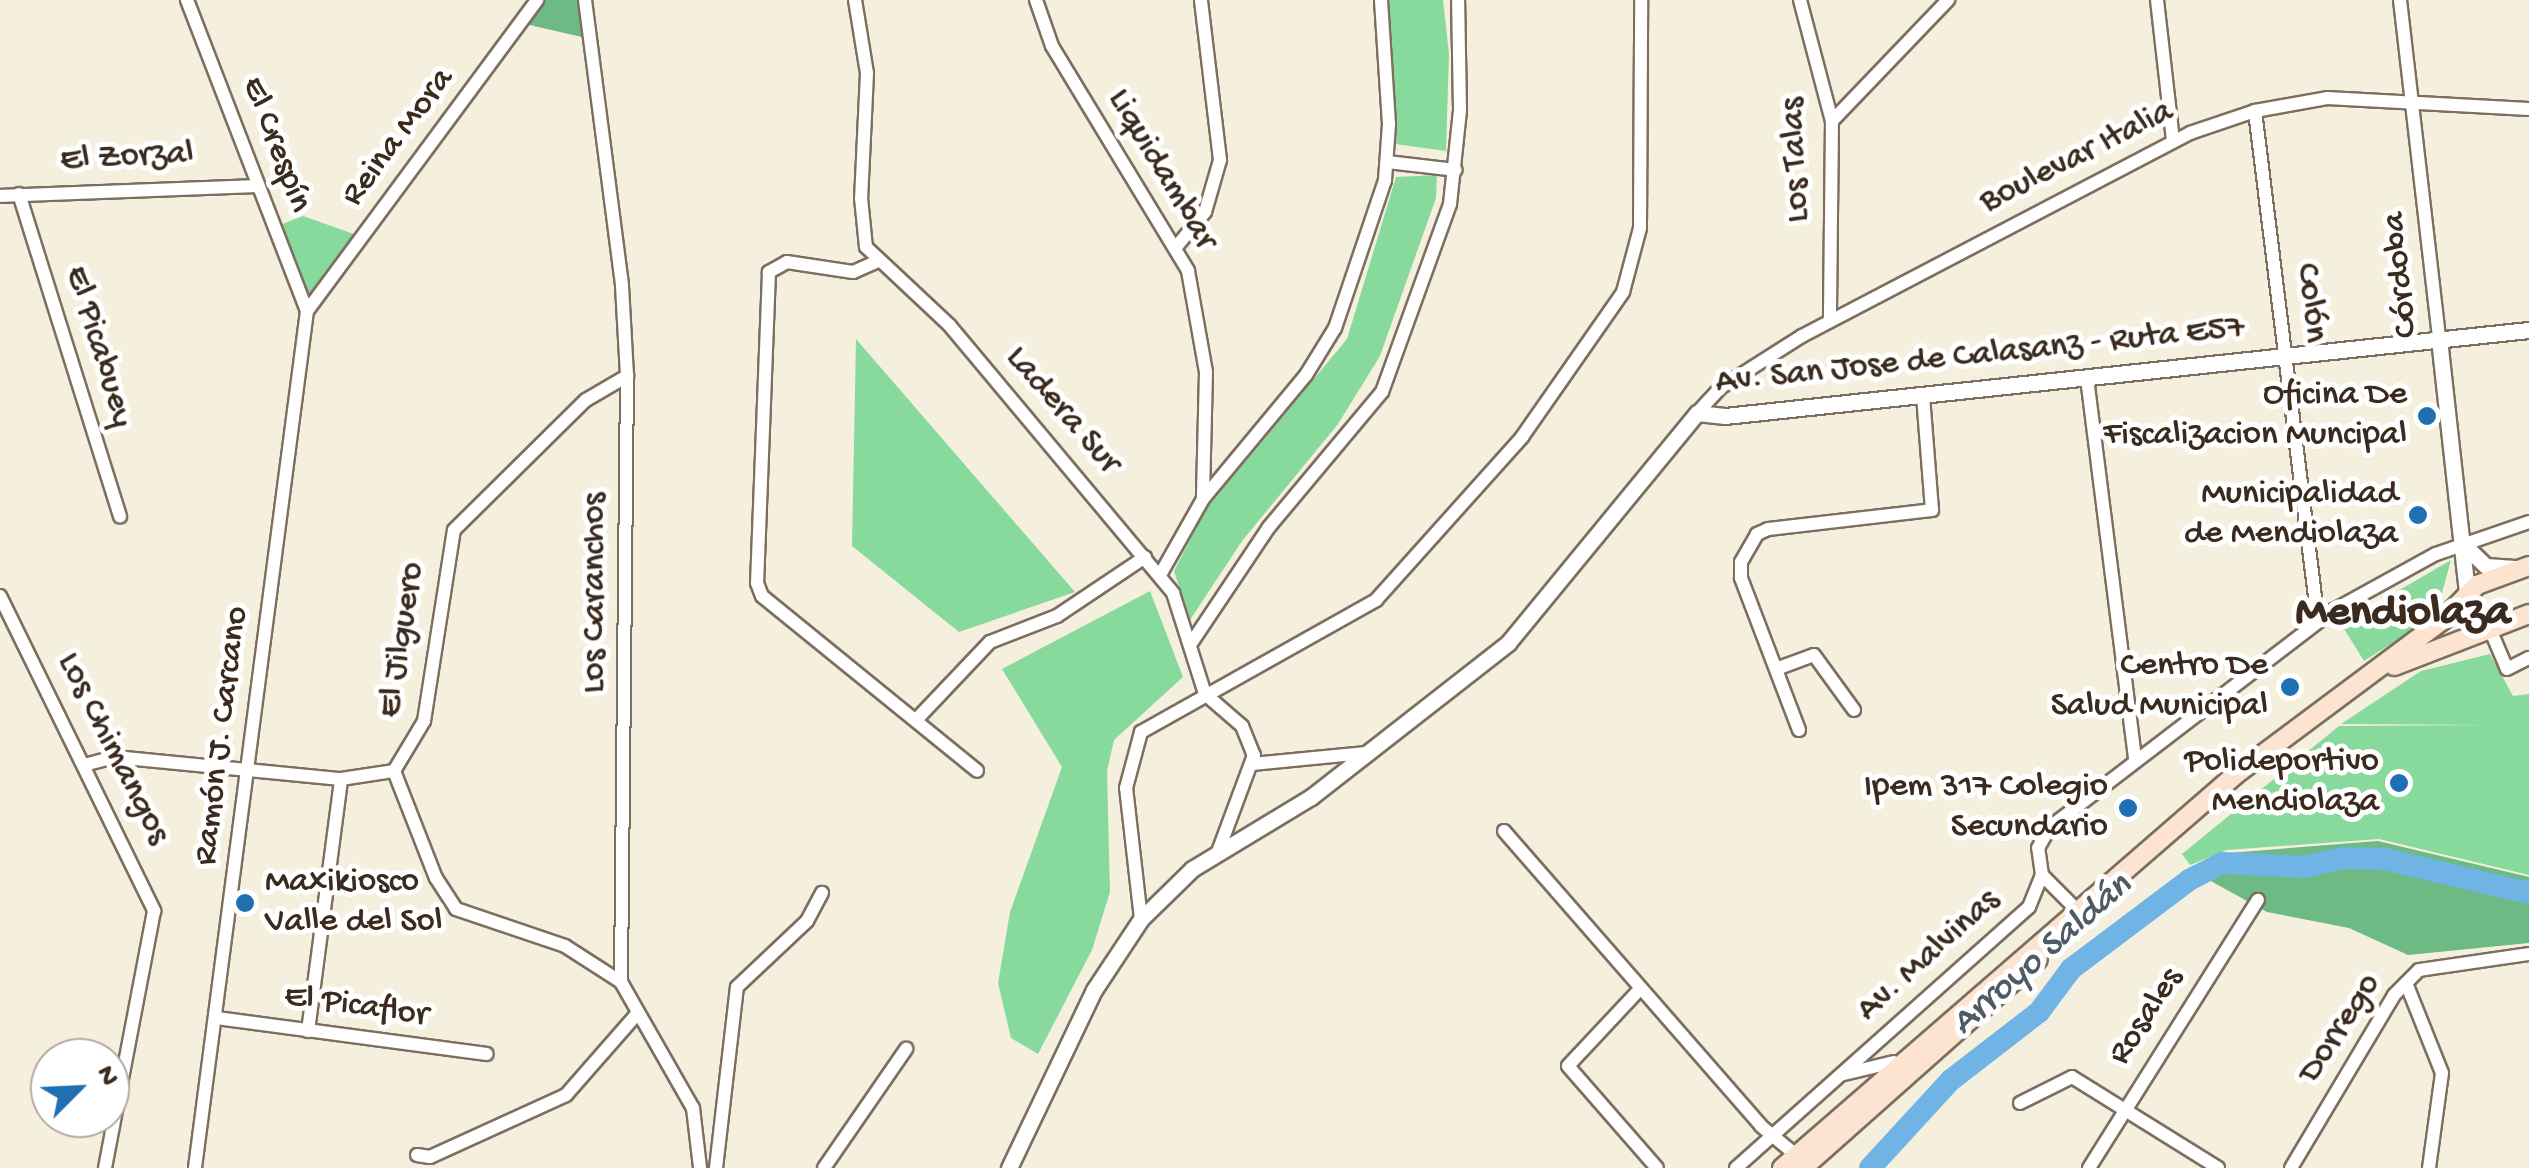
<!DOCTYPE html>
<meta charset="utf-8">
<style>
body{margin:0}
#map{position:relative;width:2529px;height:1168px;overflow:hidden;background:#f5f0de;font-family:"Gochi Hand",sans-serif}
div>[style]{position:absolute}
.green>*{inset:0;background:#88da9c}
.forest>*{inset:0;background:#6eba84}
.river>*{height:22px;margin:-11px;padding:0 11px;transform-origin:11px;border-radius:11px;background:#70b3e5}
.roads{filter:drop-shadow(2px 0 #7c6f61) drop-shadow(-2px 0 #7c6f61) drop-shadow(0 2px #7c6f61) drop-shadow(0 -2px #7c6f61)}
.minor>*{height:12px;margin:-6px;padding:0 6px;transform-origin:6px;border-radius:6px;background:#fff}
.tertiary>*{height:15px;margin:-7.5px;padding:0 7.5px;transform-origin:7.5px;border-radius:7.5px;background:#fff}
.secondary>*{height:18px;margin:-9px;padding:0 9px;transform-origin:9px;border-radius:9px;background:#fde4d0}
.dots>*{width:28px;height:28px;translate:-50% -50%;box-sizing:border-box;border:5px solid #fff;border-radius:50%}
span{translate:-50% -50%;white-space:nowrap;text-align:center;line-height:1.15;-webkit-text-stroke:10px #fff;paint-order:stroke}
.street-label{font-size:35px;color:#3b2a1e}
.poi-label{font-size:35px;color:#3b2a1e}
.right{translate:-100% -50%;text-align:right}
.left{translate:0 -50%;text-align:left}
.water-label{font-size:38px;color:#4e5a64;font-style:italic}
.district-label{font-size:45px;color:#3b2a1e;font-weight:700}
.north{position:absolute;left:30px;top:1038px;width:100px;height:100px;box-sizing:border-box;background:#fff;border:2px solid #b1aaa5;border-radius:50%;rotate:66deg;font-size:28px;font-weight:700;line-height:40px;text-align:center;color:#3b2a1e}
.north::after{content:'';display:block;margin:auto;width:35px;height:45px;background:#1f6fb2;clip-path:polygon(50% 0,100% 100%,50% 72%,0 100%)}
</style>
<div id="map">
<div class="green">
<i style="clip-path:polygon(1388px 0,1443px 0,1449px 54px,1446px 151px,1395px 144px)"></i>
<i style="clip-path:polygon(1437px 175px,1436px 198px,1380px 356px,1338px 424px,1242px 541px,1190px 620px,1174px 571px,1206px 509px,1347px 339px,1396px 177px)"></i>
<i style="clip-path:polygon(303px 216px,354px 234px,308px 296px,280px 225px)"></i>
<i style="clip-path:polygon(856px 339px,1075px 592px,959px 632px,852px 546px)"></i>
<i style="clip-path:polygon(2451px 560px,2436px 615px,2364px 661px,2341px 624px)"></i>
<i style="clip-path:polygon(1150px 591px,1183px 677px,1114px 740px,1107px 771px,1110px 892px,1092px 950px,1038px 1054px,1011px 1038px,998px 983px,1010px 912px,1062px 767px,1002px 669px)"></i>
<i style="clip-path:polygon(2490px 654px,2513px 696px,2529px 694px,2529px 875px,2379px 839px,2227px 850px,2190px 865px,2182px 854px,2339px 726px,2487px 725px,2341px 724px,2421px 671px)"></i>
</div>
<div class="forest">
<i style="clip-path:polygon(545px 0,579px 0,582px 37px,525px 24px)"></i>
<i style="clip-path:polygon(2378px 841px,2529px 877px,2529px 943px,2408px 955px,2349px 928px,2267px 912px,2189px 869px,2228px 853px)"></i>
</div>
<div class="river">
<i style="left:1870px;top:1168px;width:120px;rotate:-47.4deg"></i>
<i style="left:1951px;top:1080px;width:111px;rotate:-37.7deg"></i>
<i style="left:2039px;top:1012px;width:54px;rotate:-53.3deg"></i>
<i style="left:2071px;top:969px;width:148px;rotate:-37deg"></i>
<i style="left:2189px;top:880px;width:38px;rotate:-27deg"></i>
<i style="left:2223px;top:863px;width:81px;rotate:2.8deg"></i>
<i style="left:2304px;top:867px;width:41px;rotate:-12.7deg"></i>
<i style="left:2344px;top:858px;width:40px;rotate:1.4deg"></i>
<i style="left:2384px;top:859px;width:149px;rotate:13.2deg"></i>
</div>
<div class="roads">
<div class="minor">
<i style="left:187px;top:0;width:333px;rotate:68.9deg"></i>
<i style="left:307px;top:311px;width:864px;rotate:97.45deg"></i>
<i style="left:585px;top:0;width:288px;rotate:82.6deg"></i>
<i style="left:622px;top:286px;width:90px;rotate:86.8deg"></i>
<i style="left:627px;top:376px;width:606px;rotate:90.57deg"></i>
<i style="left:621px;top:982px;width:145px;rotate:60.3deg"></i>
<i style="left:693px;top:1108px;width:60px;rotate:83.3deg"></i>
<i style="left:855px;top:0;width:74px;rotate:80.7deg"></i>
<i style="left:867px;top:73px;width:125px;rotate:92.7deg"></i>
<i style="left:861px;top:198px;width:49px;rotate:84.2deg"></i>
<i style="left:866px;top:247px;width:115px;rotate:43.2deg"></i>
<i style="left:950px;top:326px;width:348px;rotate:50.1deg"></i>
<i style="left:1173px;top:593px;width:106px;rotate:72.4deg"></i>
<i style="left:1205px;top:694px;width:49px;rotate:40.9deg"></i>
<i style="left:1242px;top:726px;width:31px;rotate:68deg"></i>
<i style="left:1254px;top:755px;width:103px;rotate:110.4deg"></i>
<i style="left:1036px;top:0;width:49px;rotate:70.8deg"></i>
<i style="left:1052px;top:46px;width:263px;rotate:58.8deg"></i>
<i style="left:1188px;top:271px;width:103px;rotate:79.9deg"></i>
<i style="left:1206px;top:372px;width:127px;rotate:91.4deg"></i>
<i style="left:1800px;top:0;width:125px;rotate:75.2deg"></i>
<i style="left:1832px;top:121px;width:199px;rotate:90.6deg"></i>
<i style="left:2157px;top:0;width:141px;rotate:83.5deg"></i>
<i style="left:2400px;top:0;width:341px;rotate:83.4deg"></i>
<i style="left:2255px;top:111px;width:514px;rotate:82.96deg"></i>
<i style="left:1832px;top:121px;width:168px;rotate:-46.2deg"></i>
<i style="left:1387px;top:162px;width:69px;rotate:6.6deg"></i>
<i style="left:19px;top:194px;width:338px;rotate:72.6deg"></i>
<i style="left:0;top:196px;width:258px;rotate:-2.2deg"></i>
<i style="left:1177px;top:246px;width:44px;rotate:-50.5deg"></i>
<i style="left:1205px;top:212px;width:54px;rotate:-73.9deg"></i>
<i style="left:1220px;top:160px;width:161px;rotate:-96.8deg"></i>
<i style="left:878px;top:261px;width:27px;rotate:156deg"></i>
<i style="left:853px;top:272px;width:67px;rotate:-171.4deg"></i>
<i style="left:787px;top:262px;width:21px;rotate:151deg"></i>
<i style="left:769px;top:272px;width:311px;rotate:92.2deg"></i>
<i style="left:757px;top:583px;width:14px;rotate:69deg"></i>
<i style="left:762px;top:596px;width:277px;rotate:39.1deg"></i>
<i style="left:307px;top:311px;width:387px;rotate:-53.5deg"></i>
<i style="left:2087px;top:378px;width:384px;rotate:82.8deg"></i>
<i style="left:1697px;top:413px;width:34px;rotate:-47deg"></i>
<i style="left:1720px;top:388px;width:97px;rotate:-32.4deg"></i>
<i style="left:1802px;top:336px;width:438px;rotate:-27.6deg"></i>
<i style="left:2190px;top:133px;width:69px;rotate:-18.7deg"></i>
<i style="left:2255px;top:111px;width:73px;rotate:-10.2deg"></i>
<i style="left:2327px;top:98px;width:202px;rotate:3.1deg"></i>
<i style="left:1160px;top:575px;width:87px;rotate:-60.5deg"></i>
<i style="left:1203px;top:499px;width:161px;rotate:-50.3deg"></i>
<i style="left:1306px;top:375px;width:55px;rotate:-58.3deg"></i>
<i style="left:1335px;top:328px;width:156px;rotate:-71.3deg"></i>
<i style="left:1385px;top:180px;width:56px;rotate:-85.9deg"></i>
<i style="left:1389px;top:124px;width:124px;rotate:-93.7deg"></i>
<i style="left:0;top:596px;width:351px;rotate:63.9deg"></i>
<i style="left:154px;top:911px;width:262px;rotate:100.8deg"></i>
<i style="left:2490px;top:629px;width:43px;rotate:67deg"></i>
<i style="left:2507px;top:669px;width:25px;rotate:-27deg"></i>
<i style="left:1190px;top:645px;width:142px;rotate:-56.2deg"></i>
<i style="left:1269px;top:527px;width:176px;rotate:-50.1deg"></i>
<i style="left:1382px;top:392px;width:200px;rotate:-70.1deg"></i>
<i style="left:1450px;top:204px;width:95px;rotate:-83.9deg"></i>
<i style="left:1460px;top:110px;width:110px;rotate:-91deg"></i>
<i style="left:1776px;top:669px;width:40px;rotate:-20.2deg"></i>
<i style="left:1814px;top:655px;width:68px;rotate:54deg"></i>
<i style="left:916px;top:720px;width:108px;rotate:-46.5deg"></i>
<i style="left:990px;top:642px;width:72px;rotate:-21.2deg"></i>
<i style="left:1057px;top:616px;width:106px;rotate:-33.8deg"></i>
<i style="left:1799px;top:730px;width:163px;rotate:-110.9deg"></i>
<i style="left:1741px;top:578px;width:16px;rotate:-90deg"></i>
<i style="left:1741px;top:562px;width:32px;rotate:-60deg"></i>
<i style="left:1757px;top:534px;width:12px;rotate:-24deg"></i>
<i style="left:1768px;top:529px;width:165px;rotate:-6.6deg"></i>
<i style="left:1932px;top:510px;width:115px;rotate:-94.5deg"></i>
<i style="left:88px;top:764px;width:28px;rotate:-15deg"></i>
<i style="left:115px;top:757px;width:227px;rotate:5.6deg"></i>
<i style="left:341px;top:779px;width:54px;rotate:-8.6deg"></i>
<i style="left:1253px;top:764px;width:113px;rotate:-5.6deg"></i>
<i style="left:394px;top:771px;width:58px;rotate:-59deg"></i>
<i style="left:424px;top:721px;width:193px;rotate:-81.1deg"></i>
<i style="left:454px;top:530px;width:185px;rotate:-44.6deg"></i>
<i style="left:586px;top:400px;width:48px;rotate:-30.3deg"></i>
<i style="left:394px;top:771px;width:115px;rotate:68.6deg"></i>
<i style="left:436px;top:878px;width:37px;rotate:57deg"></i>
<i style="left:456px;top:909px;width:115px;rotate:18.7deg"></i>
<i style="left:565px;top:946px;width:67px;rotate:32.7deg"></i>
<i style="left:1504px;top:831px;width:391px;rotate:48.9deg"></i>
<i style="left:1761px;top:1126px;width:45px;rotate:39.6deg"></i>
<i style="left:2042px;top:875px;width:49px;rotate:45deg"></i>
<i style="left:1141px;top:919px;width:132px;rotate:-96.5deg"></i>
<i style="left:1126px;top:788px;width:58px;rotate:-75deg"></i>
<i style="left:1141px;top:732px;width:270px;rotate:-29.3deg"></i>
<i style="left:1376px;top:600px;width:219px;rotate:-48.1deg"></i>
<i style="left:1522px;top:437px;width:177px;rotate:-55.1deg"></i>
<i style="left:1623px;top:292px;width:66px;rotate:-75.1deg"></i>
<i style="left:1640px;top:228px;width:228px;rotate:-89.7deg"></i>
<i style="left:2406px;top:983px;width:97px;rotate:68.2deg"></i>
<i style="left:2442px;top:1073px;width:96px;rotate:97.8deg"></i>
<i style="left:1640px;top:989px;width:105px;rotate:133.1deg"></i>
<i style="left:1568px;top:1066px;width:135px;rotate:48.9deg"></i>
<i style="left:217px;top:1018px;width:272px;rotate:7.6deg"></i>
<i style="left:308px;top:1031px;width:254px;rotate:-82.5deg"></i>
<i style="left:1844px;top:1074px;width:51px;rotate:-13.5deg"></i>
<i style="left:2020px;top:1103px;width:58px;rotate:-26.6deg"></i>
<i style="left:2072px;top:1077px;width:172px;rotate:31.9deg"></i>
<i style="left:417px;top:1155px;width:13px;rotate:9deg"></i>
<i style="left:430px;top:1157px;width:149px;rotate:-24.5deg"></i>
<i style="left:566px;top:1095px;width:108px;rotate:-48.8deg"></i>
<i style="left:716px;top:1168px;width:182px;rotate:-83.4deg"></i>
<i style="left:737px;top:987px;width:96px;rotate:-43.3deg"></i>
<i style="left:807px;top:921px;width:32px;rotate:-62deg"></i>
<i style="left:824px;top:1168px;width:145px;rotate:-55.4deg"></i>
<i style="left:1736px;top:1168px;width:392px;rotate:-41.7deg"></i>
<i style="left:2029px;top:907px;width:35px;rotate:-68deg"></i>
<i style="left:2042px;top:875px;width:27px;rotate:-98deg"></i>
<i style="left:2038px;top:848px;width:24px;rotate:-60deg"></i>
<i style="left:2050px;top:827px;width:357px;rotate:-37.4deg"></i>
<i style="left:2334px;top:610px;width:116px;rotate:-28.8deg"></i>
<i style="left:2436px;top:554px;width:98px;rotate:-19deg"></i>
<i style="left:2089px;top:1168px;width:317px;rotate:-57.8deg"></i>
<i style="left:2291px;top:1168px;width:201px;rotate:-59.2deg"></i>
<i style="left:2394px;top:995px;width:35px;rotate:-45deg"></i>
<i style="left:2419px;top:970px;width:111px;rotate:-8.3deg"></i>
</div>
<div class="tertiary">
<i style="left:2439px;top:339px;width:257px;rotate:83.7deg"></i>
<i style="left:2464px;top:545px;width:30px;rotate:44deg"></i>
<i style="left:2486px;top:566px;width:29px;rotate:4deg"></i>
<i style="left:1009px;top:1168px;width:197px;rotate:-64.5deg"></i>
<i style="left:1094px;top:990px;width:85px;rotate:-56.5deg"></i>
<i style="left:1141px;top:919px;width:71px;rotate:-44.4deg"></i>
<i style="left:1192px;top:869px;width:139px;rotate:-31.2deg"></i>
<i style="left:1311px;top:797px;width:250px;rotate:-38deg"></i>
<i style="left:1508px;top:643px;width:298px;rotate:-50.6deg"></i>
<i style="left:1697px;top:413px;width:28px;rotate:6deg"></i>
<i style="left:1725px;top:416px;width:809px;rotate:-6.11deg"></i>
</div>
<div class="secondary">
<i style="left:2394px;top:666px;width:145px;rotate:-21.1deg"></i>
<i style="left:1782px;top:1168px;width:600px;rotate:-40.94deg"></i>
<i style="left:2235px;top:775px;width:259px;rotate:-36.7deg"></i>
<i style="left:2443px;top:620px;width:49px;rotate:-45.8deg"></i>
<i style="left:2477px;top:585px;width:55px;rotate:-20.1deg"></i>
<i style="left:1803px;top:1168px;width:314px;rotate:-41.6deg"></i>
</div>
</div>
<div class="dots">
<i style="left:2427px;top:416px;background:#1f6fb2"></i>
<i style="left:2418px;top:515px;background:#1f6fb2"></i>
<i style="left:2290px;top:687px;background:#1f6fb2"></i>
<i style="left:2399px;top:783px;background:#1f6fb2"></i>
<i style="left:2128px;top:808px;background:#1f6fb2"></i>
<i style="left:245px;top:903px;background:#1f6fb2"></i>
</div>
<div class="street-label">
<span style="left:399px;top:138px;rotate:-53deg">Reina Mora</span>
<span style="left:275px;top:145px;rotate:69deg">El Crespín</span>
<span style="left:127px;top:158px;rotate:-3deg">El Zorzal</span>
<span style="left:2077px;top:158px;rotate:-27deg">Boulevar Italia</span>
<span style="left:1797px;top:160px;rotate:-93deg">Los Talas</span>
<span style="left:1161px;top:170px;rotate:59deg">Liquidambar</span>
<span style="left:2402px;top:275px;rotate:-96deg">Córdoba</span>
<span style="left:2310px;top:303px;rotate:83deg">Colón</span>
<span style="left:98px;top:347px;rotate:73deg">El Picabuey</span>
<span style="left:1980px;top:356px;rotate:-6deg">Av. San Jose de Calasanz - Ruta E57</span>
<span style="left:1062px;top:411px;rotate:49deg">Ladera Sur</span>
<span style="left:596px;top:593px;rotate:-90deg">Los Caranchos</span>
<span style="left:403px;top:640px;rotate:-81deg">El Jilguero</span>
<span style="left:223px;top:736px;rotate:-83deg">Ramón J. Carcano</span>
<span style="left:112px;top:749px;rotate:63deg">Los Chimangos</span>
<span style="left:1929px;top:956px;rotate:-42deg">Av. Malvinas</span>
<span style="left:356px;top:1007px;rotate:8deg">El Picaflor</span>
<span style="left:2147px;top:1017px;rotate:-57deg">Rosales</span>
<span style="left:2341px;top:1029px;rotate:-57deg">Dorrego</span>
</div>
<div class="poi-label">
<span class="right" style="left:2407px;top:416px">Oficina De<br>Fiscalizacion Muncipal</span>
<span class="right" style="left:2398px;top:515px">Municipalidad<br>de Mendiolaza</span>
<span class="right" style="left:2268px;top:687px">Centro De<br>Salud Municipal</span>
<span class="right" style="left:2379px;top:783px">Polideportivo<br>Mendiolaza</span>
<span class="right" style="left:2108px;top:808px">Ipem 317 Colegio<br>Secundario</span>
<span class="left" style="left:265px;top:903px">Maxikiosco<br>Valle del Sol</span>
</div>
<div class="water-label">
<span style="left:2043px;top:956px;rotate:-41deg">Arroyo Saldán</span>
</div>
<div class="district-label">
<span style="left:2403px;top:614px">Mendiolaza</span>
</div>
<div class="north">N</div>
</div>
